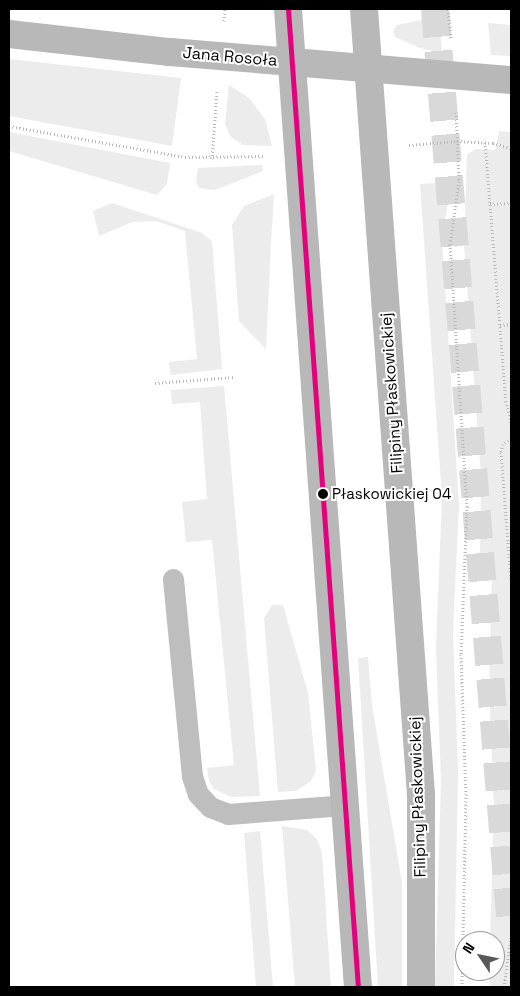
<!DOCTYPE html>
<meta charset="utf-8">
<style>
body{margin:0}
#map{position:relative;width:520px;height:996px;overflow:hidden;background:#fff;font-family:"Space Grotesk",sans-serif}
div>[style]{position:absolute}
.green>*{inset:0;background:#ececec}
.highway-tunnel>*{height:28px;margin-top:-14px;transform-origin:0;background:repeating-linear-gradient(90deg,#d9d9d9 0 28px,transparent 0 42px)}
.path>*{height:3px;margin-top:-1.5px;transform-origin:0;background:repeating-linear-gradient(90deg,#b9b9b9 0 1px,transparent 0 3.5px)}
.lane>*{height:21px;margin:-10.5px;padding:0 10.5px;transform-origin:10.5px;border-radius:10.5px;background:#bebebe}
.secondary>*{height:28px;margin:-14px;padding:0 14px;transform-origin:14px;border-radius:14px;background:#b8b8b8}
.bus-1>*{height:5px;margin:-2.5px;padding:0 2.5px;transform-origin:2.5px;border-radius:2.5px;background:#e5007d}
.dots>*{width:14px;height:14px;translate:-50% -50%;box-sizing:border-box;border:2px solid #fff;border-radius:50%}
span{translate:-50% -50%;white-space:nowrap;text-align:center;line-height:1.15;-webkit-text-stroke:4px #fff;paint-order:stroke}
.bus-label{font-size:15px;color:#000}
.left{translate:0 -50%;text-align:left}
.street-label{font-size:16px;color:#000}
.frame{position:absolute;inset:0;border:10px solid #000;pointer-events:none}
.north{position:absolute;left:455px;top:931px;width:50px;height:50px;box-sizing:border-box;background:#fff;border:1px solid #999;border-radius:50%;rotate:304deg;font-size:14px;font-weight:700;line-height:20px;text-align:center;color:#000}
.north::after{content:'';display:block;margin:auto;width:18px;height:22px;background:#595959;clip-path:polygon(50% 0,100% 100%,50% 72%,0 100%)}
</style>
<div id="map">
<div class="green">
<i style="clip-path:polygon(421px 20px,440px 20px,442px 53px,420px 48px,395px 37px,393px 31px,397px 25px)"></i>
<i style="clip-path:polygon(488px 23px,511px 25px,511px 56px,491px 55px)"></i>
<i style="clip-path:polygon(9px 59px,181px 78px,172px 146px,9px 116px)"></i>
<i style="clip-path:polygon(229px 85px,249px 98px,265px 119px,272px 146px,243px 145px,230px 136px,225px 124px)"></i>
<i style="clip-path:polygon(499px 131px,511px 132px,511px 987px,490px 987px,489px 971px,495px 971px,495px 941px,490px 941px,494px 807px,489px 688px,492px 576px,480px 556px,481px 477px,464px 244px,467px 155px,475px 149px,495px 150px)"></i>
<i style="clip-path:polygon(9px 132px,170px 163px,167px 184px,157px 195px,9px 151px)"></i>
<i style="clip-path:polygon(262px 165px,263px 171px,215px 190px,199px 188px,196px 182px,198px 168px)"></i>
<i style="clip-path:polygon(451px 182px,442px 241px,459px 505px,453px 631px,458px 772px,454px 987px,435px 987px,441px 781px,436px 648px,442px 497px,420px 184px)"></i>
<i style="clip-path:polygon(274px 194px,271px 244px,266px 349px,239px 321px,232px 225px,244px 206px)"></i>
<i style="clip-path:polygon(112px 203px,202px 233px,212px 241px,222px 369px,171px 375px,169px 362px,197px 359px,185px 231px,156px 221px,132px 222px,99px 236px,93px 211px)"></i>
<i style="clip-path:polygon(224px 386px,260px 796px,231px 797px,214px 789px,209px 781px,207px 768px,234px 765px,212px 540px,186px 542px,182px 502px,207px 499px,200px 402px,172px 404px,171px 390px)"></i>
<i style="clip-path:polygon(272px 605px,283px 605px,308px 693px,316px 770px,311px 781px,296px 791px,278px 792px,264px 618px)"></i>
<i style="clip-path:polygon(368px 657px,372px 706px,402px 882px,402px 987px,378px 987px,358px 658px)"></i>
<i style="clip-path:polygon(282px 826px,307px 830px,317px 839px,322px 853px,331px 987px,295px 987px)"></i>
<i style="clip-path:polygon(260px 831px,273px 987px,256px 987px,244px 833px)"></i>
</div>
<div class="highway-tunnel">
<i style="left:435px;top:9px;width:922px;rotate:85.27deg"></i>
</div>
<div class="path">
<i style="left:448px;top:9px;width:30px;rotate:84deg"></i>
<i style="left:224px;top:21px;width:12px;rotate:-85deg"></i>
<i style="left:456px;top:112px;width:69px;rotate:87.5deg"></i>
<i style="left:459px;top:181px;width:64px;rotate:98.1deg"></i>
<i style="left:450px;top:244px;width:263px;rotate:86.3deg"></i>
<i style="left:467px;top:506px;width:148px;rotate:92.3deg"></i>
<i style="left:461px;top:654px;width:140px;rotate:88deg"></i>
<i style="left:466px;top:794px;width:193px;rotate:91.2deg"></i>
<i style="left:9px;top:126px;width:179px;rotate:10deg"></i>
<i style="left:185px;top:157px;width:78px;rotate:-0.7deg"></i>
<i style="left:485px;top:142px;width:260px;rotate:85.4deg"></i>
<i style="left:506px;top:401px;width:22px;rotate:77deg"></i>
<i style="left:409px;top:145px;width:48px;rotate:-4.8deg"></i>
<i style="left:457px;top:141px;width:36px;rotate:3deg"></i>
<i style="left:493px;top:143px;width:19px;rotate:16deg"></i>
<i style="left:212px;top:159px;width:68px;rotate:-85.8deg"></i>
<i style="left:490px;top:204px;width:21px;rotate:-3deg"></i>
<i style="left:500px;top:325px;width:11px;rotate:-5deg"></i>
<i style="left:155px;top:383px;width:80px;rotate:-4.3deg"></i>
<i style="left:511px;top:438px;width:10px;rotate:143deg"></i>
<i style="left:503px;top:444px;width:8px;rotate:104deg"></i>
<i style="left:501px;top:452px;width:129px;rotate:85.6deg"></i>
<i style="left:504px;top:987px;width:50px;rotate:-82deg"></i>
</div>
<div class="lane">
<i style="left:173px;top:579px;width:198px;rotate:84.5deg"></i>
<i style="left:192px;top:776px;width:19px;rotate:72deg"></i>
<i style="left:198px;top:794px;width:18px;rotate:47deg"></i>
<i style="left:210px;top:807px;width:19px;rotate:21deg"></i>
<i style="left:228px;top:814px;width:116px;rotate:-4.4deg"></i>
</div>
<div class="secondary">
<i style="left:288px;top:9px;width:981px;rotate:85.91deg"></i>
<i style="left:364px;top:9px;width:787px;rotate:85.85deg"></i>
<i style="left:421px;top:794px;width:193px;rotate:90deg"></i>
<i style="left:9px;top:34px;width:162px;rotate:6.4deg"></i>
<i style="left:170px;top:52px;width:342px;rotate:4.7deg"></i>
</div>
<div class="bus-1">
<i style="left:288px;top:9px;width:981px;rotate:85.91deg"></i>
</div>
<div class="dots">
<i style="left:323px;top:494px;background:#000"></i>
</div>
<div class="bus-label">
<span class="left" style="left:332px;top:494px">Płaskowickiej 04</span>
</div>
<div class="street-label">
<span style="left:230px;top:57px;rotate:5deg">Jana Rosoła</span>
<span style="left:392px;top:393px;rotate:-94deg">Filipiny Płaskowickiej</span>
<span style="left:418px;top:797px;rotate:-92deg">Filipiny Płaskowickiej</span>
</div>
<div class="frame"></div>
<div class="north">N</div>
</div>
